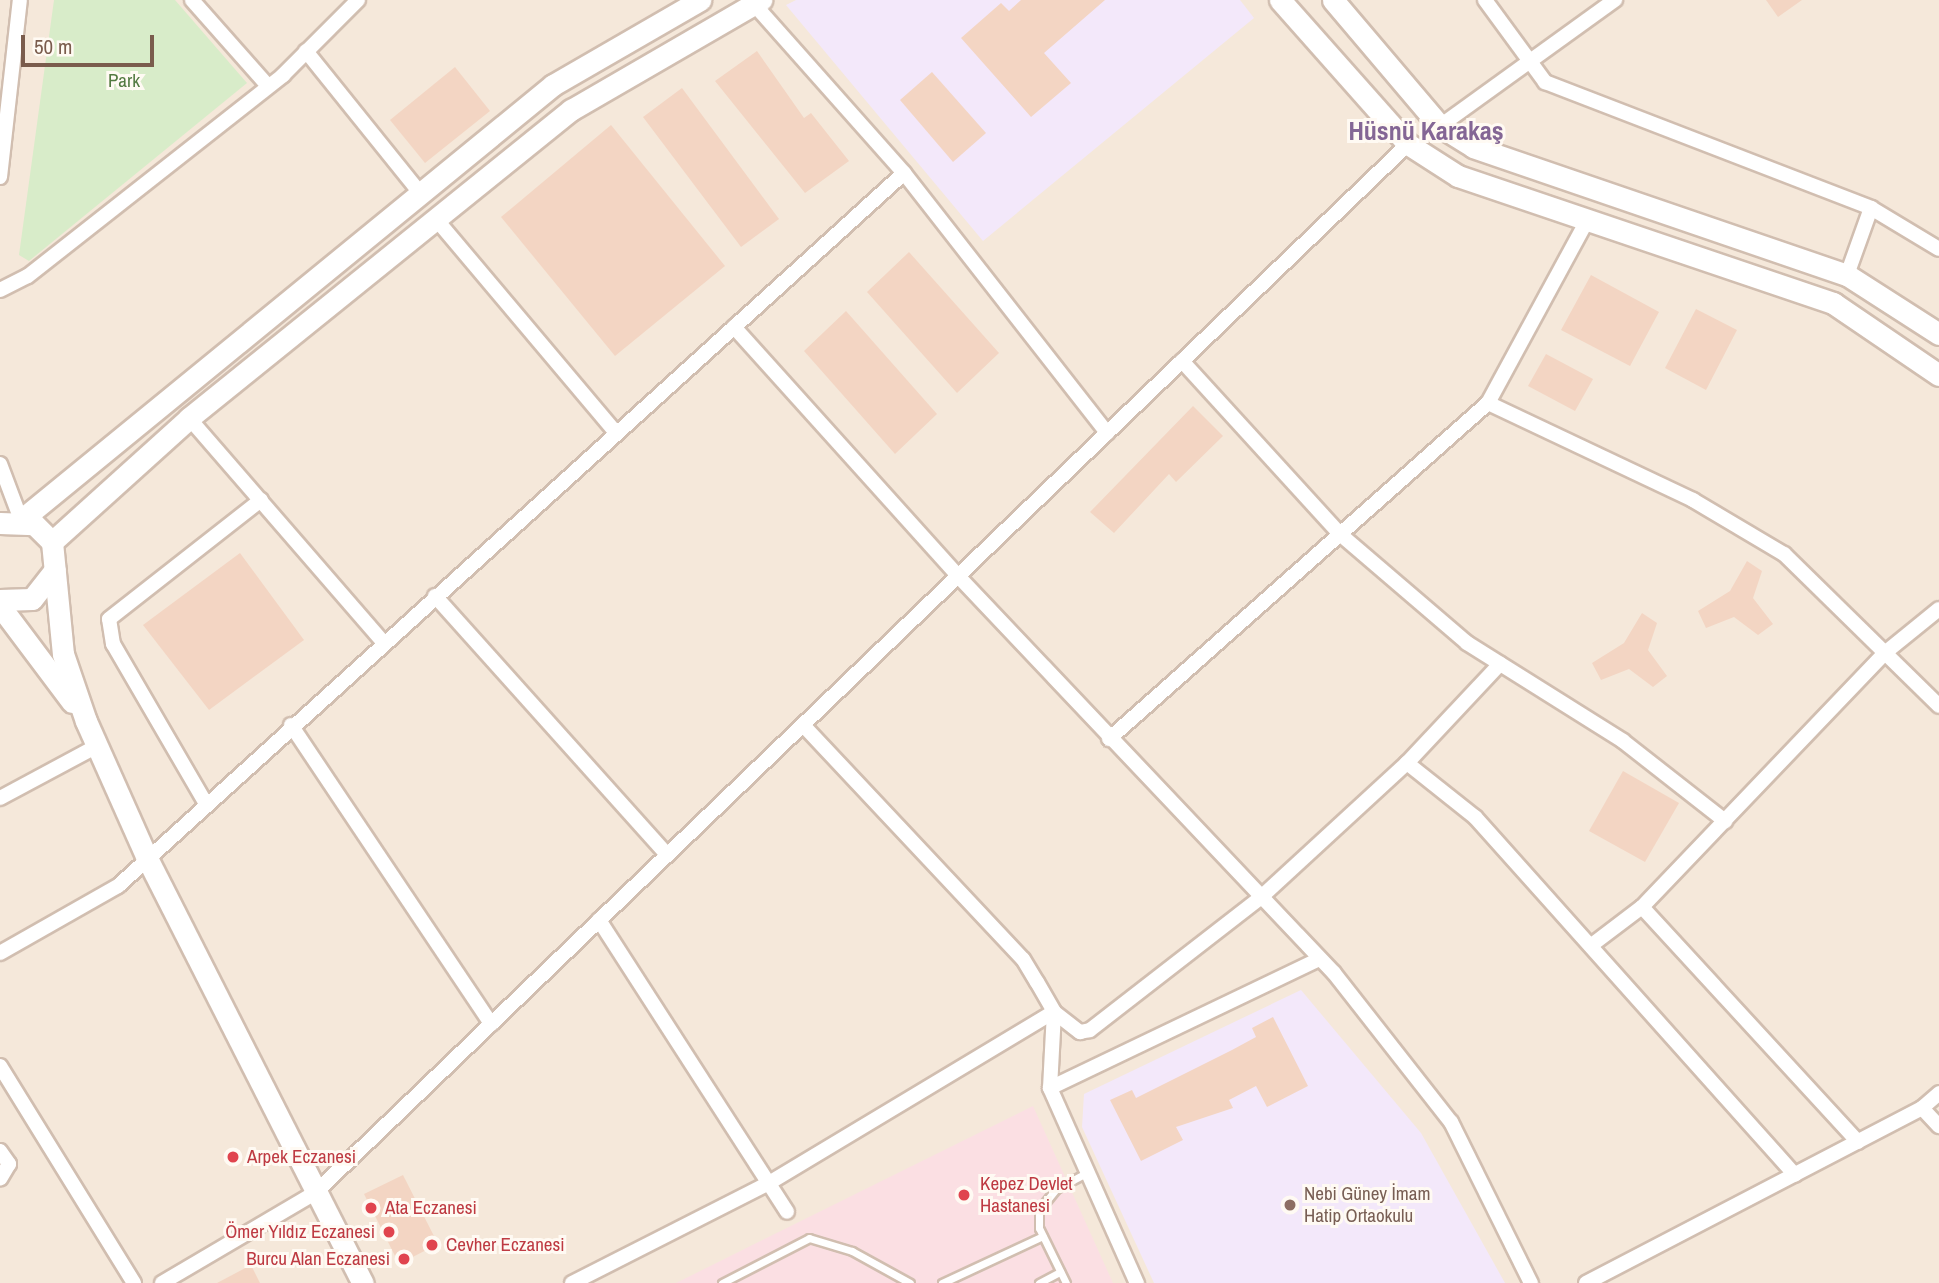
<!DOCTYPE html>
<meta charset="utf-8">
<style>
body{margin:0}
#map{position:relative;width:1939px;height:1283px;overflow:hidden;background:#fdf6ec;font-family:"Archivo Narrow",sans-serif}
div>[style]{position:absolute}
.residential>*{inset:0;background:#f5e8da}
.education>*{inset:0;background:#f3e8fa}
.medical>*{inset:0;background:#fbdfe3}
.green>*{inset:0;background:#d8ecc9}
.building>*{inset:0;background:#f3d5c3}
.roads{filter:drop-shadow(2px 0 #d1beb0) drop-shadow(-2px 0 #d1beb0) drop-shadow(0 2px #d1beb0) drop-shadow(0 -2px #d1beb0)}
.lane>*{height:7px;margin:-3.5px;padding:0 3.5px;transform-origin:3.5px;border-radius:3.5px;background:#fff}
.street>*{height:14px;margin:-7px;padding:0 7px;transform-origin:7px;border-radius:7px;background:#fff}
.secondary>*{height:21px;margin:-10.5px;padding:0 10.5px;transform-origin:10.5px;border-radius:10.5px;background:#fff}
.dots>*{width:19px;height:19px;translate:-50% -50%;box-sizing:border-box;border:4px solid #fffaf3;border-radius:50%}
span{translate:-50% -50%;white-space:nowrap;text-align:center;line-height:1.15;-webkit-text-stroke:6px #fffaf3;paint-order:stroke}
.park-label{font-size:19px;color:#537a41}
.health-label{font-size:19px;color:#be3a42}
.left{translate:0 -50%;text-align:left}
.right{translate:-100% -50%;text-align:right}
.education-label{font-size:19px;color:#785e54}
.district-label{font-size:26px;color:#846695;font-weight:700}
.scale{position:absolute;left:21px;top:35px;width:133px;height:32px;box-sizing:border-box;border:4px solid #7a5c4d;border-top:0;padding-left:9px;font-size:21px;line-height:24px;white-space:nowrap;color:#7a5c4d;-webkit-text-stroke:5px #fffaf3;paint-order:stroke}
</style>
<div id="map">
<div class="residential">
<i style="clip-path:polygon(0 0,1939px 0,1939px 1283px,0 1283px)"></i>
</div>
<div class="education">
<i style="clip-path:polygon(796px 0,1240px 0,1254px 18px,983px 241px,786px 5px)"></i>
<i style="clip-path:polygon(1301px 990px,1421px 1133px,1505px 1283px,1154px 1283px,1082px 1127px,1084px 1094px)"></i>
</div>
<div class="medical">
<i style="clip-path:polygon(1033px 1106px,1113px 1283px,676px 1283px)"></i>
</div>
<div class="green">
<i style="clip-path:polygon(54px 0,175px 0,247px 83px,29px 261px,19px 255px)"></i>
</div>
<div class="building">
<i style="clip-path:polygon(1021px 0,1105px 0,1044px 53px,1071px 83px,1031px 117px,961px 38px,1001px 3px,1009px 11px)"></i>
<i style="clip-path:polygon(1766px 0,1802px 0,1778px 17px)"></i>
<i style="clip-path:polygon(757px 51px,804px 118px,811px 113px,849px 161px,805px 193px,715px 81px)"></i>
<i style="clip-path:polygon(455px 67px,490px 111px,425px 163px,390px 120px)"></i>
<i style="clip-path:polygon(932px 72px,986px 133px,953px 162px,900px 100px)"></i>
<i style="clip-path:polygon(682px 88px,779px 219px,741px 247px,643px 117px)"></i>
<i style="clip-path:polygon(611px 125px,725px 266px,615px 356px,501px 217px)"></i>
<i style="clip-path:polygon(909px 252px,999px 353px,957px 393px,867px 292px)"></i>
<i style="clip-path:polygon(1591px 275px,1659px 312px,1630px 366px,1561px 330px)"></i>
<i style="clip-path:polygon(1696px 309px,1737px 330px,1706px 390px,1665px 368px)"></i>
<i style="clip-path:polygon(846px 311px,937px 414px,895px 454px,804px 351px)"></i>
<i style="clip-path:polygon(1546px 354px,1593px 379px,1575px 411px,1528px 386px)"></i>
<i style="clip-path:polygon(1193px 406px,1223px 436px,1176px 482px,1169px 474px,1114px 533px,1090px 512px)"></i>
<i style="clip-path:polygon(240px 553px,304px 640px,209px 710px,143px 625px)"></i>
<i style="clip-path:polygon(1747px 561px,1762px 571px,1753px 598px,1773px 624px,1758px 635px,1734px 617px,1706px 628px,1698px 611px,1730px 591px)"></i>
<i style="clip-path:polygon(1642px 613px,1657px 623px,1648px 650px,1667px 676px,1653px 687px,1629px 669px,1601px 680px,1592px 663px,1624px 643px)"></i>
<i style="clip-path:polygon(1623px 771px,1679px 803px,1645px 862px,1589px 831px)"></i>
<i style="clip-path:polygon(1273px 1017px,1308px 1086px,1267px 1107px,1256px 1086px,1229px 1100px,1233px 1108px,1176px 1127px,1183px 1140px,1141px 1161px,1110px 1100px,1132px 1090px,1136px 1098px,1232px 1050px,1256px 1037px,1252px 1028px)"></i>
<i style="clip-path:polygon(403px 1175px,438px 1244px,399px 1264px,364px 1194px)"></i>
<i style="clip-path:polygon(251px 1265px,260px 1283px,217px 1283px)"></i>
</div>
<div class="roads">
<div class="lane">
<i style="left:722px;top:1283px;width:98px;rotate:-27.3deg"></i>
<i style="left:809px;top:1238px;width:45px;rotate:16.8deg"></i>
<i style="left:852px;top:1251px;width:66px;rotate:28.9deg"></i>
<i style="left:942px;top:1283px;width:111px;rotate:-25deg"></i>
<i style="left:1039px;top:1283px;width:24px;rotate:-28deg"></i>
<i style="left:1066px;top:1283px;width:61px;rotate:-116.1deg"></i>
<i style="left:1039px;top:1228px;width:18px;rotate:-90deg"></i>
<i style="left:1039px;top:1210px;width:27px;rotate:-51deg"></i>
<i style="left:1056px;top:1189px;width:34px;rotate:-28deg"></i>
</div>
<div class="street">
<i style="left:192px;top:0;width:115px;rotate:48.5deg"></i>
<i style="left:1485px;top:0;width:102px;rotate:53.8deg"></i>
<i style="left:1545px;top:82px;width:350px;rotate:21.1deg"></i>
<i style="left:1871px;top:208px;width:79px;rotate:31.1deg"></i>
<i style="left:761px;top:12px;width:215px;rotate:48.4deg"></i>
<i style="left:904px;top:173px;width:330px;rotate:52deg"></i>
<i style="left:306px;top:51px;width:184px;rotate:51.2deg"></i>
<i style="left:1440px;top:126px;width:216px;rotate:-35.8deg"></i>
<i style="left:0;top:177px;width:178px;rotate:-83.6deg"></i>
<i style="left:436px;top:219px;width:280px;rotate:49.9deg"></i>
<i style="left:1847px;top:275px;width:71px;rotate:-70.3deg"></i>
<i style="left:0;top:290px;width:31px;rotate:-27deg"></i>
<i style="left:28px;top:276px;width:325px;rotate:-38.2deg"></i>
<i style="left:283px;top:75px;width:106px;rotate:-45deg"></i>
<i style="left:734px;top:327px;width:335px;rotate:48deg"></i>
<i style="left:958px;top:576px;width:547px;rotate:46.56deg"></i>
<i style="left:1334px;top:973px;width:189px;rotate:51.9deg"></i>
<i style="left:1451px;top:1122px;width:180px;rotate:63.6deg"></i>
<i style="left:1182px;top:361px;width:234px;rotate:47.6deg"></i>
<i style="left:1340px;top:534px;width:167px;rotate:40.6deg"></i>
<i style="left:1467px;top:643px;width:184px;rotate:32.1deg"></i>
<i style="left:1623px;top:741px;width:130px;rotate:38.1deg"></i>
<i style="left:1488px;top:403px;width:227px;rotate:25.3deg"></i>
<i style="left:1693px;top:500px;width:106px;rotate:30.7deg"></i>
<i style="left:1784px;top:554px;width:217px;rotate:44.4deg"></i>
<i style="left:189px;top:418px;width:296px;rotate:49.1deg"></i>
<i style="left:0;top:464px;width:60px;rotate:69.4deg"></i>
<i style="left:435px;top:596px;width:348px;rotate:48.1deg"></i>
<i style="left:291px;top:725px;width:360px;rotate:56.2deg"></i>
<i style="left:803px;top:725px;width:321px;rotate:46.8deg"></i>
<i style="left:1023px;top:959px;width:27px;rotate:59deg"></i>
<i style="left:1037px;top:982px;width:34px;rotate:60deg"></i>
<i style="left:1054px;top:1012px;width:76px;rotate:93deg"></i>
<i style="left:1050px;top:1088px;width:214px;rotate:66deg"></i>
<i style="left:1109px;top:739px;width:506px;rotate:-41.56deg"></i>
<i style="left:1488px;top:403px;width:207px;rotate:-61.5deg"></i>
<i style="left:1407px;top:763px;width:87px;rotate:38.5deg"></i>
<i style="left:1475px;top:817px;width:480px;rotate:48.2deg"></i>
<i style="left:0;top:798px;width:110px;rotate:-28.2deg"></i>
<i style="left:205px;top:802px;width:183px;rotate:-120.2deg"></i>
<i style="left:113px;top:644px;width:25px;rotate:-99deg"></i>
<i style="left:109px;top:619px;width:193px;rotate:-38.1deg"></i>
<i style="left:1642px;top:907px;width:319px;rotate:47.4deg"></i>
<i style="left:599px;top:920px;width:347px;rotate:57.2deg"></i>
<i style="left:1593px;top:944px;width:61px;rotate:-37.1deg"></i>
<i style="left:1642px;top:907px;width:353px;rotate:-46.3deg"></i>
<i style="left:1886px;top:652px;width:68px;rotate:-39.1deg"></i>
<i style="left:0;top:953px;width:136px;rotate:-29.6deg"></i>
<i style="left:118px;top:886px;width:1061px;rotate:-42.21deg"></i>
<i style="left:0;top:1066px;width:255px;rotate:58.3deg"></i>
<i style="left:1050px;top:1088px;width:298px;rotate:-25.6deg"></i>
<i style="left:1922px;top:1108px;width:25px;rotate:47deg"></i>
<i style="left:0;top:1151px;width:16px;rotate:55deg"></i>
<i style="left:9px;top:1164px;width:17px;rotate:121deg"></i>
<i style="left:162px;top:1283px;width:178px;rotate:-30.5deg"></i>
<i style="left:315px;top:1193px;width:1515px;rotate:-43.82deg"></i>
<i style="left:572px;top:1283px;width:221px;rotate:-26.9deg"></i>
<i style="left:769px;top:1183px;width:332px;rotate:-31deg"></i>
<i style="left:1054px;top:1012px;width:33px;rotate:38deg"></i>
<i style="left:1080px;top:1032px;width:10px;rotate:-11deg"></i>
<i style="left:1090px;top:1030px;width:214px;rotate:-37.8deg"></i>
<i style="left:1259px;top:899px;width:201px;rotate:-42.6deg"></i>
<i style="left:1407px;top:763px;width:136px;rotate:-46.8deg"></i>
<i style="left:1586px;top:1283px;width:379px;rotate:-27.5deg"></i>
<i style="left:1922px;top:1108px;width:23px;rotate:-41deg"></i>
</div>
<div class="secondary">
<i style="left:1280px;top:0;width:193px;rotate:48.4deg"></i>
<i style="left:1408px;top:144px;width:59px;rotate:32.6deg"></i>
<i style="left:1458px;top:176px;width:396px;rotate:18.7deg"></i>
<i style="left:1833px;top:303px;width:128px;rotate:34.2deg"></i>
<i style="left:1333px;top:0;width:165px;rotate:49.7deg"></i>
<i style="left:1440px;top:126px;width:39px;rotate:32deg"></i>
<i style="left:1473px;top:147px;width:395px;rotate:18.9deg"></i>
<i style="left:1847px;top:275px;width:109px;rotate:32.7deg"></i>
<i style="left:21px;top:520px;width:687px;rotate:-39.27deg"></i>
<i style="left:553px;top:85px;width:170px;rotate:-30deg"></i>
<i style="left:0;top:523px;width:34px;rotate:2deg"></i>
<i style="left:34px;top:524px;width:25px;rotate:45deg"></i>
<i style="left:52px;top:542px;width:113px;rotate:84.4deg"></i>
<i style="left:63px;top:654px;width:71px;rotate:71.1deg"></i>
<i style="left:86px;top:721px;width:148px;rotate:66deg"></i>
<i style="left:146px;top:856px;width:479px;rotate:63.1deg"></i>
<i style="left:52px;top:542px;width:185px;rotate:-42.1deg"></i>
<i style="left:189px;top:418px;width:491px;rotate:-38.9deg"></i>
<i style="left:571px;top:110px;width:220px;rotate:-30.1deg"></i>
<i style="left:0;top:600px;width:32px;rotate:-2deg"></i>
<i style="left:32px;top:599px;width:37px;rotate:-52deg"></i>
<i style="left:0;top:606px;width:120px;rotate:53.1deg"></i>
</div>
</div>
<div class="dots">
<i style="left:233px;top:1157px;background:#e0444e"></i>
<i style="left:964px;top:1195px;background:#e0444e"></i>
<i style="left:1290px;top:1205px;background:#8d6e63"></i>
<i style="left:371px;top:1208px;background:#e0444e"></i>
<i style="left:389px;top:1232px;background:#e0444e"></i>
<i style="left:432px;top:1245px;background:#e0444e"></i>
<i style="left:404px;top:1259px;background:#e0444e"></i>
</div>
<div class="park-label">
<span style="left:124px;top:81px">Park</span>
</div>
<div class="health-label">
<span class="left" style="left:247px;top:1157px">Arpek Eczanesi</span>
<span class="left" style="left:980px;top:1195px">Kepez Devlet<br>Hastanesi</span>
<span class="left" style="left:385px;top:1208px">Ata Eczanesi</span>
<span class="right" style="left:375px;top:1232px">Ömer Yıldız Eczanesi</span>
<span class="left" style="left:446px;top:1245px">Cevher Eczanesi</span>
<span class="right" style="left:390px;top:1259px">Burcu Alan Eczanesi</span>
</div>
<div class="education-label">
<span class="left" style="left:1304px;top:1205px">Nebi Güney İmam<br>Hatip Ortaokulu</span>
</div>
<div class="district-label">
<span style="left:1426px;top:131px">Hüsnü Karakaş</span>
</div>
<div class="scale">50 m</div>
</div>
